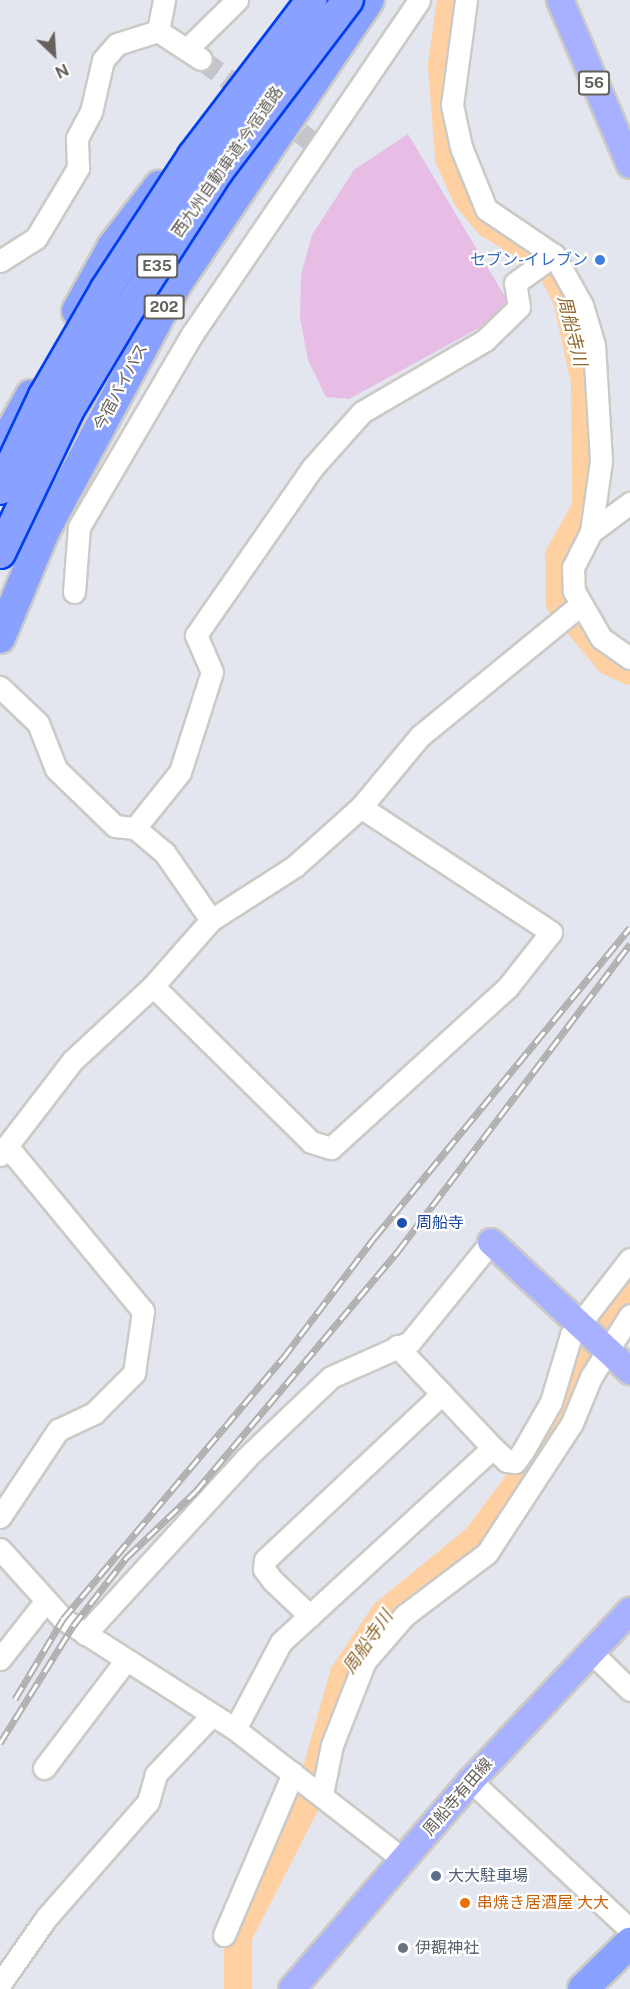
<!DOCTYPE html>
<meta charset="utf-8">
<style>
body{margin:0}
#map{position:relative;width:630px;height:1989px;overflow:hidden;background:#e3e5ef;font-family:"Public Sans","Noto Sans JP",sans-serif}
div>[style]{position:absolute}
.green>*{inset:0;background:#e8bde5}
.river>*{height:28px;margin:-14px;padding:0 14px;transform-origin:14px;border-radius:14px;background:#ffd0a2}
.minor-tunnel>*{height:21px;margin-top:-10.5px;transform-origin:0;background:repeating-linear-gradient(90deg,#c4c4ca 0 21px,transparent 0 31px)}
.roads{filter:drop-shadow(2px 0 #cccac5) drop-shadow(-2px 0 #cccac5) drop-shadow(0 2px #cccac5) drop-shadow(0 -2px #cccac5)}
.minor>*{height:21px;margin:-10.5px;padding:0 10.5px;transform-origin:10.5px;border-radius:10.5px;background:#fff}
.major>*{height:26px;margin:-13px;padding:0 13px;transform-origin:13px;border-radius:13px;background:#a7b1ff}
.highway>*{height:30px;margin:-15px;padding:0 15px;transform-origin:15px;border-radius:15px;background:#89a1ff}
.rail>*{height:7px;margin-top:-3.5px;transform-origin:0;background:repeating-linear-gradient(90deg,#fff 0 14px,#b0afae 0 28px);box-sizing:border-box;border-block:2px solid #b0afae}
.bridges{filter:drop-shadow(2px 0 #003ef1) drop-shadow(-2px 0 #003ef1) drop-shadow(0 2px #003ef1) drop-shadow(0 -2px #003ef1)}
.highway-bridge>*{height:30px;margin:-15px;padding:0 15px;transform-origin:15px;border-radius:15px;background:#89a1ff}
.dots>*{width:16px;height:16px;translate:-50% -50%;box-sizing:border-box;border:3px solid #fff;border-radius:50%}
span{translate:-50% -50%;white-space:nowrap;text-align:center;line-height:1.15;-webkit-text-stroke:4.5px #fff;paint-order:stroke}
.shield-label span{padding:2px 4px;background:#fff;border:2px solid;border-radius:4px;-webkit-text-stroke-width:0}
.shield-label{font-size:15px;color:#65615b;font-weight:700}
.street-label{font-size:16px;color:#65615b}
.shop-label{font-size:16px;color:#366cbe}
.right{translate:-100% -50%;text-align:right}
.transit-label{font-size:16px;color:#164399}
.left{translate:0 -50%;text-align:left}
.service-label{font-size:16px;color:#4e5e75}
.food-label{font-size:16px;color:#c56008}
.worship-label{font-size:16px;color:#5b616d}
.water-label{font-size:18px;color:#926830;font-style:italic}
.north{position:absolute;left:24px;top:24px;width:60px;height:60px;-webkit-text-stroke:4px #fff;paint-order:stroke;rotate:155deg;font-size:16px;font-weight:700;line-height:24px;text-align:center;color:#65615b}
.north::after{content:'';display:block;margin:auto;width:21px;height:27px;background:#65615b;clip-path:polygon(50% 0,100% 100%,50% 72%,0 100%)}
</style>
<div id="map">
<div class="green">
<i style="clip-path:polygon(408px 134px,507px 300px,499px 317px,349px 399px,326px 397px,308px 360px,300px 318px,301px 275px,312px 235px,354px 170px)"></i>
</div>
<div class="river">
<i style="left:451px;top:0;width:67px;rotate:97.8deg"></i>
<i style="left:442px;top:66px;width:92px;rotate:85.6deg"></i>
<i style="left:449px;top:158px;width:44px;rotate:65.8deg"></i>
<i style="left:467px;top:198px;width:34px;rotate:50deg"></i>
<i style="left:489px;top:224px;width:53px;rotate:31.9deg"></i>
<i style="left:534px;top:252px;width:28px;rotate:46deg"></i>
<i style="left:553px;top:272px;width:30px;rotate:63deg"></i>
<i style="left:567px;top:299px;width:85px;rotate:77.8deg"></i>
<i style="left:585px;top:382px;width:125px;rotate:89.5deg"></i>
<i style="left:586px;top:507px;width:56px;rotate:118.9deg"></i>
<i style="left:559px;top:556px;width:47px;rotate:88.8deg"></i>
<i style="left:560px;top:603px;width:76px;rotate:49.8deg"></i>
<i style="left:609px;top:661px;width:23px;rotate:25deg"></i>
<i style="left:238px;top:1989px;width:53px;rotate:-90deg"></i>
<i style="left:238px;top:1936px;width:156px;rotate:-62.9deg"></i>
<i style="left:309px;top:1797px;width:128px;rotate:-74.1deg"></i>
<i style="left:344px;top:1674px;width:73px;rotate:-56.1deg"></i>
<i style="left:385px;top:1613px;width:117px;rotate:-39.1deg"></i>
<i style="left:476px;top:1539px;width:69px;rotate:-53.3deg"></i>
<i style="left:517px;top:1484px;width:54px;rotate:-57.8deg"></i>
<i style="left:546px;top:1438px;width:128px;rotate:-64.6deg"></i>
<i style="left:601px;top:1322px;width:48px;rotate:-52.7deg"></i>
</div>
<div class="minor-tunnel">
<i style="left:201px;top:59px;width:146px;rotate:36.6deg"></i>
</div>
<div class="roads">
<div class="minor">
<i style="left:466px;top:0;width:106px;rotate:97.6deg"></i>
<i style="left:452px;top:105px;width:43px;rotate:77.9deg"></i>
<i style="left:461px;top:147px;width:67px;rotate:68deg"></i>
<i style="left:486px;top:209px;width:82px;rotate:34.1deg"></i>
<i style="left:554px;top:255px;width:57px;rotate:60.8deg"></i>
<i style="left:582px;top:305px;width:42px;rotate:73.3deg"></i>
<i style="left:594px;top:345px;width:116px;rotate:86.5deg"></i>
<i style="left:601px;top:461px;width:72px;rotate:98deg"></i>
<i style="left:591px;top:532px;width:39px;rotate:117deg"></i>
<i style="left:573px;top:567px;width:24px;rotate:88deg"></i>
<i style="left:574px;top:591px;width:54px;rotate:60.1deg"></i>
<i style="left:601px;top:638px;width:35px;rotate:35deg"></i>
<i style="left:158px;top:31px;width:32px;rotate:-79deg"></i>
<i style="left:187px;top:49px;width:70px;rotate:-44.4deg"></i>
<i style="left:0;top:261px;width:43px;rotate:-32.6deg"></i>
<i style="left:36px;top:238px;width:82px;rotate:-59deg"></i>
<i style="left:78px;top:168px;width:30px;rotate:-92deg"></i>
<i style="left:77px;top:138px;width:30px;rotate:-62deg"></i>
<i style="left:91px;top:112px;width:53px;rotate:-77deg"></i>
<i style="left:103px;top:60px;width:21px;rotate:-49deg"></i>
<i style="left:117px;top:44px;width:43px;rotate:-17.6deg"></i>
<i style="left:158px;top:31px;width:51px;rotate:33.1deg"></i>
<i style="left:591px;top:532px;width:49px;rotate:-36.6deg"></i>
<i style="left:74px;top:592px;width:65px;rotate:-85.6deg"></i>
<i style="left:79px;top:527px;width:225px;rotate:-59.6deg"></i>
<i style="left:193px;top:333px;width:402px;rotate:-55.8deg"></i>
<i style="left:0;top:687px;width:52px;rotate:43.5deg"></i>
<i style="left:38px;top:723px;width:49px;rotate:68.6deg"></i>
<i style="left:56px;top:769px;width:82px;rotate:44deg"></i>
<i style="left:115px;top:826px;width:20px;rotate:6deg"></i>
<i style="left:135px;top:828px;width:38px;rotate:40deg"></i>
<i style="left:164px;top:852px;width:83px;rotate:55.3deg"></i>
<i style="left:135px;top:828px;width:72px;rotate:-51.2deg"></i>
<i style="left:180px;top:772px;width:105px;rotate:-72.3deg"></i>
<i style="left:212px;top:672px;width:40px;rotate:-113.4deg"></i>
<i style="left:196px;top:635px;width:203px;rotate:-55.2deg"></i>
<i style="left:312px;top:468px;width:75px;rotate:-48.2deg"></i>
<i style="left:362px;top:412px;width:143px;rotate:-30.3deg"></i>
<i style="left:485px;top:340px;width:47px;rotate:-44.1deg"></i>
<i style="left:519px;top:307px;width:24px;rotate:-99deg"></i>
<i style="left:515px;top:283px;width:48px;rotate:-35.7deg"></i>
<i style="left:153px;top:986px;width:222px;rotate:44.6deg"></i>
<i style="left:311px;top:1142px;width:21px;rotate:17deg"></i>
<i style="left:331px;top:1148px;width:238px;rotate:-42.3deg"></i>
<i style="left:507px;top:988px;width:71px;rotate:-51.8deg"></i>
<i style="left:551px;top:932px;width:227px;rotate:-146.7deg"></i>
<i style="left:0;top:1155px;width:118px;rotate:-52.5deg"></i>
<i style="left:72px;top:1061px;width:110px;rotate:-42.8deg"></i>
<i style="left:153px;top:986px;width:88px;rotate:-48.7deg"></i>
<i style="left:211px;top:920px;width:100px;rotate:-32.7deg"></i>
<i style="left:295px;top:866px;width:89px;rotate:-41.8deg"></i>
<i style="left:361px;top:807px;width:92px;rotate:-50.3deg"></i>
<i style="left:420px;top:736px;width:205px;rotate:-39.3deg"></i>
<i style="left:493px;top:1448px;width:19px;rotate:43deg"></i>
<i style="left:507px;top:1461px;width:8px;rotate:7deg"></i>
<i style="left:515px;top:1462px;width:14px;rotate:-54deg"></i>
<i style="left:523px;top:1451px;width:56px;rotate:-60.3deg"></i>
<i style="left:551px;top:1402px;width:70px;rotate:-73.4deg"></i>
<i style="left:571px;top:1335px;width:96px;rotate:-52.2deg"></i>
<i style="left:0;top:1517px;width:105px;rotate:-56.3deg"></i>
<i style="left:58px;top:1430px;width:40px;rotate:-25deg"></i>
<i style="left:94px;top:1413px;width:57px;rotate:-45deg"></i>
<i style="left:134px;top:1373px;width:63px;rotate:-81.7deg"></i>
<i style="left:143px;top:1311px;width:212px;rotate:-129.5deg"></i>
<i style="left:0;top:1549px;width:94px;rotate:48deg"></i>
<i style="left:63px;top:1619px;width:204px;rotate:32.6deg"></i>
<i style="left:235px;top:1729px;width:214px;rotate:37.8deg"></i>
<i style="left:310px;top:1616px;width:51px;rotate:-136.6deg"></i>
<i style="left:273px;top:1581px;width:15px;rotate:-127deg"></i>
<i style="left:264px;top:1569px;width:9px;rotate:-84deg"></i>
<i style="left:265px;top:1560px;width:243px;rotate:-43.2deg"></i>
<i style="left:85px;top:1634px;width:239px;rotate:-47.5deg"></i>
<i style="left:246px;top:1458px;width:117px;rotate:-43.6deg"></i>
<i style="left:331px;top:1377px;width:86px;rotate:-23.9deg"></i>
<i style="left:410px;top:1342px;width:129px;rotate:-51deg"></i>
<i style="left:592px;top:1653px;width:53px;rotate:44.2deg"></i>
<i style="left:0;top:1659px;width:71px;rotate:-51.8deg"></i>
<i style="left:235px;top:1729px;width:98px;rotate:-62.1deg"></i>
<i style="left:281px;top:1642px;width:287px;rotate:-42.5deg"></i>
<i style="left:493px;top:1448px;width:140px;rotate:-133.3deg"></i>
<i style="left:44px;top:1768px;width:136px;rotate:-52.8deg"></i>
<i style="left:471px;top:1781px;width:218px;rotate:43.1deg"></i>
<i style="left:322px;top:1794px;width:50px;rotate:-78.5deg"></i>
<i style="left:332px;top:1745px;width:90px;rotate:-68.6deg"></i>
<i style="left:365px;top:1661px;width:61px;rotate:-49deg"></i>
<i style="left:405px;top:1615px;width:103px;rotate:-37.1deg"></i>
<i style="left:487px;top:1553px;width:155px;rotate:-56.8deg"></i>
<i style="left:572px;top:1423px;width:50px;rotate:-67.6deg"></i>
<i style="left:591px;top:1377px;width:73px;rotate:-57.8deg"></i>
<i style="left:224px;top:1935px;width:176px;rotate:-66.9deg"></i>
<i style="left:0;top:1984px;width:80px;rotate:-55.1deg"></i>
<i style="left:46px;top:1918px;width:154px;rotate:-48.7deg"></i>
<i style="left:148px;top:1802px;width:29px;rotate:-74deg"></i>
<i style="left:156px;top:1774px;width:81px;rotate:-46.5deg"></i>
</div>
<div class="major">
<i style="left:560px;top:0;width:179px;rotate:67deg"></i>
<i style="left:491px;top:1242px;width:190px;rotate:42.9deg"></i>
<i style="left:292px;top:1989px;width:274px;rotate:-49.3deg"></i>
<i style="left:471px;top:1781px;width:233px;rotate:-46.9deg"></i>
</div>
<div class="highway">
<i style="left:77px;top:311px;width:74px;rotate:-61deg"></i>
<i style="left:113px;top:246px;width:76px;rotate:-52.5deg"></i>
<i style="left:0;top:451px;width:64px;rotate:-61deg"></i>
<i style="left:0;top:638px;width:113px;rotate:-67.5deg"></i>
<i style="left:43px;top:534px;width:282px;rotate:-61.9deg"></i>
<i style="left:176px;top:285px;width:344px;rotate:-55.9deg"></i>
<i style="left:583px;top:1989px;width:66px;rotate:-44.4deg"></i>
</div>
</div>
<div class="rail">
<i style="left:15px;top:1699px;width:93px;rotate:-59deg"></i>
<i style="left:63px;top:1619px;width:341px;rotate:-49.9deg"></i>
<i style="left:283px;top:1358px;width:152px;rotate:-52.8deg"></i>
<i style="left:375px;top:1237px;width:401px;rotate:-50.5deg"></i>
<i style="left:0;top:1743px;width:138px;rotate:-58deg"></i>
<i style="left:73px;top:1626px;width:88px;rotate:-52deg"></i>
<i style="left:127px;top:1557px;width:95px;rotate:-43.7deg"></i>
<i style="left:196px;top:1491px;width:314px;rotate:-49.9deg"></i>
<i style="left:398px;top:1251px;width:385px;rotate:-52.9deg"></i>
</div>
<div class="bridges">
<div class="highway-bridge">
<i style="left:0;top:489px;width:103px;rotate:-64.7deg"></i>
<i style="left:44px;top:396px;width:124px;rotate:-59.9deg"></i>
<i style="left:106px;top:289px;width:159px;rotate:-56.8deg"></i>
<i style="left:193px;top:156px;width:196px;rotate:-52.7deg"></i>
<i style="left:0;top:553px;width:157px;rotate:-64.4deg"></i>
<i style="left:68px;top:411px;width:121px;rotate:-59.2deg"></i>
<i style="left:130px;top:307px;width:162px;rotate:-57.1deg"></i>
<i style="left:218px;top:171px;width:215px;rotate:-52.8deg"></i>
</div>
</div>
<div class="dots">
<i style="left:600px;top:260px;background:#3f7fe0"></i>
<i style="left:402px;top:1223px;background:#1a4fb4"></i>
<i style="left:436px;top:1876px;background:#5c6f8a"></i>
<i style="left:465px;top:1903px;background:#e8710a"></i>
<i style="left:403px;top:1948px;background:#6b7280"></i>
</div>
<div class="shield-label">
<span style="left:594px;top:83px">56</span>
<span style="left:157px;top:266px">E35</span>
<span style="left:164px;top:307px">202</span>
</div>
<div class="street-label">
<span style="left:228px;top:162px;rotate:-55deg">西九州自動車道;今宿道路</span>
<span style="left:121px;top:387px;rotate:-62deg">今宿バイパス</span>
<span style="left:458px;top:1797px;rotate:-49deg">周船寺有田線</span>
</div>
<div class="shop-label">
<span class="right" style="left:588px;top:260px">セブン-イレブン</span>
</div>
<div class="transit-label">
<span class="left" style="left:416px;top:1223px">周船寺</span>
</div>
<div class="service-label">
<span class="left" style="left:448px;top:1876px">大大駐車場</span>
</div>
<div class="food-label">
<span class="left" style="left:477px;top:1903px">串焼き居酒屋 大大</span>
</div>
<div class="worship-label">
<span class="left" style="left:415px;top:1948px">伊覩神社</span>
</div>
<div class="water-label">
<span style="left:572px;top:331px;rotate:76deg">周船寺川</span>
<span style="left:368px;top:1642px;rotate:-55deg">周船寺川</span>
</div>
<div class="north">N</div>
</div>
